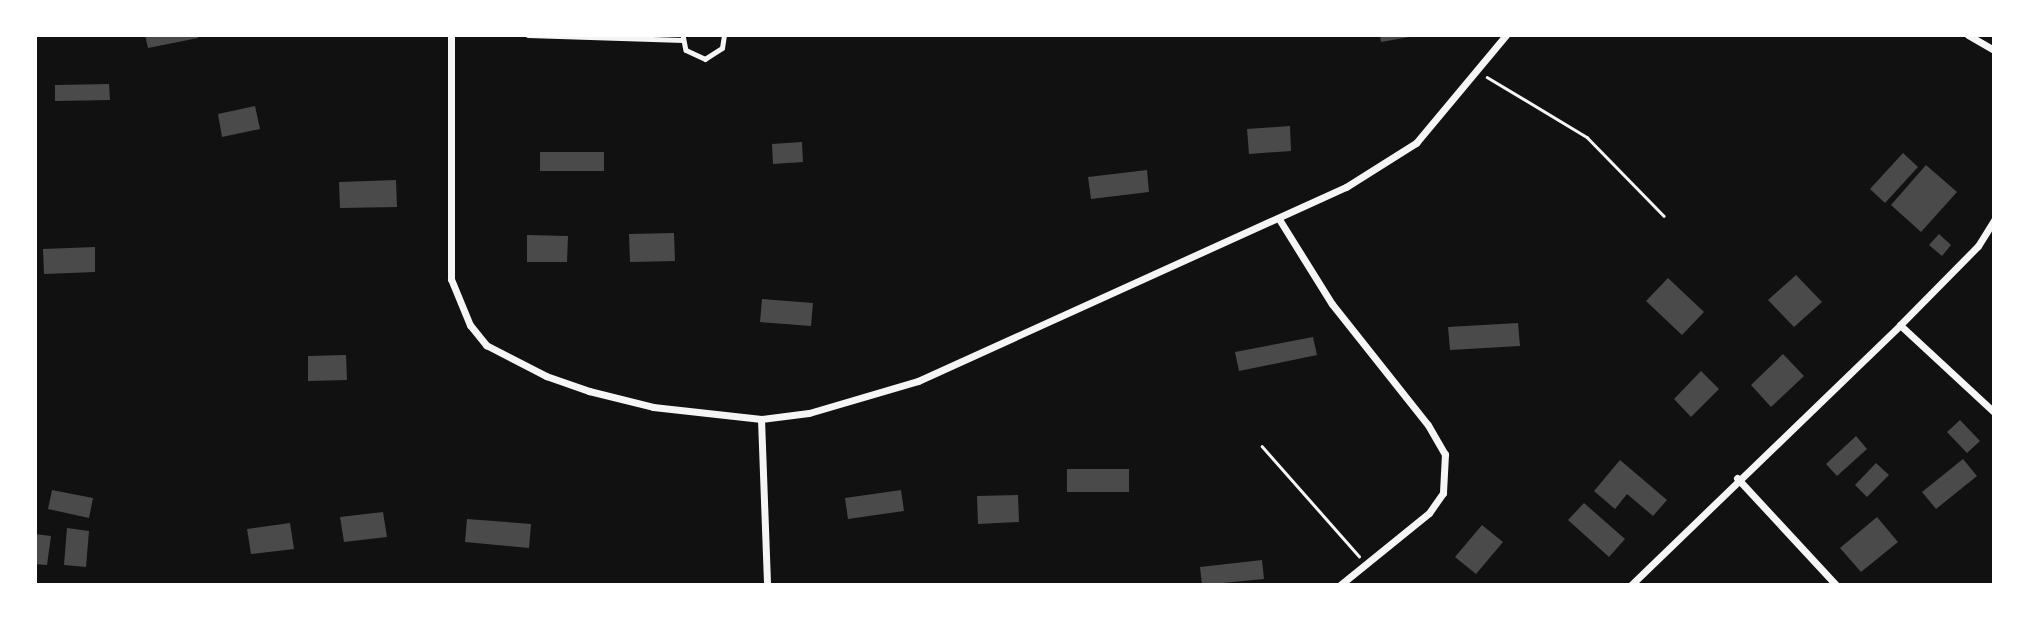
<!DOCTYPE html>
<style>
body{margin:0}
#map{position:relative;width:2029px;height:620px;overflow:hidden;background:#111;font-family:Jost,sans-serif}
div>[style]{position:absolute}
.building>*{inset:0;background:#4a4a4a}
.path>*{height:2.5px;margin:-1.25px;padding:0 1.25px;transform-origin:1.25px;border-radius:1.25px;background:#f5f5f5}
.service>*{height:4.5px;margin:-2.25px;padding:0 2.25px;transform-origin:2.25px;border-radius:2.25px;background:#f5f5f5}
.minor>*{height:7px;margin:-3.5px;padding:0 3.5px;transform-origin:3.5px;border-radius:3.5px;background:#f5f5f5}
span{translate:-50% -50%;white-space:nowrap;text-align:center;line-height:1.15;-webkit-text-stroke:6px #fff;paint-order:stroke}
.frame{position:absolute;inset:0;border:37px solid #fff;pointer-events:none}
</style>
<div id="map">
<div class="building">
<i style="clip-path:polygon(145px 35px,197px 35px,198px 38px,148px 48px)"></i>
<i style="clip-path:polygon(1380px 35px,1415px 35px,1415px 36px,1381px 42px)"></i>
<i style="clip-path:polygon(109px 84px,110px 100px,55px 101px,55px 85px)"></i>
<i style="clip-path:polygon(255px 106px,260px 129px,222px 137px,218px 114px)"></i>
<i style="clip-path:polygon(1290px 126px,1291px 151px,1249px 154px,1247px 129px)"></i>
<i style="clip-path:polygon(802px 142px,803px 162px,773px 164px,772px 144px)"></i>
<i style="clip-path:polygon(540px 152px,604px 152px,604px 171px,540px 171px)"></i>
<i style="clip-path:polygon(1903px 153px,1918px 167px,1885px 203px,1870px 189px)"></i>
<i style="clip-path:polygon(1926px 165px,1957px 192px,1921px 232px,1891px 205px)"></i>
<i style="clip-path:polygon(1147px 170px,1149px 192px,1091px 199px,1088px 177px)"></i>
<i style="clip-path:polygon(396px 180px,397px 207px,340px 208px,339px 182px)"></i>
<i style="clip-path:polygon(674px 233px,675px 261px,630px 262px,629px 234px)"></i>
<i style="clip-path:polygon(1939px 234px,1951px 245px,1942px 256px,1929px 245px)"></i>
<i style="clip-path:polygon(527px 235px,568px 236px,567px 262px,527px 262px)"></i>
<i style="clip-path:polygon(95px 247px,95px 272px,44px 274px,43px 249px)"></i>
<i style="clip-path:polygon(1796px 275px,1822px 302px,1794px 327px,1768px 300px)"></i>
<i style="clip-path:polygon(1668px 278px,1704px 312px,1682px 335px,1646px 301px)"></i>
<i style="clip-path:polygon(762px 299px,813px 303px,811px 326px,760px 322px)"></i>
<i style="clip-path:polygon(1518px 323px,1520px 346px,1450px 350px,1448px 327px)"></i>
<i style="clip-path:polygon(1313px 337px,1317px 355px,1239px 371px,1235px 352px)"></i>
<i style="clip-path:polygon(1783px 354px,1804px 376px,1771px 407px,1751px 385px)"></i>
<i style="clip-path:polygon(346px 355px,347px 380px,308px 381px,308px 356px)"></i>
<i style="clip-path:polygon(1701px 371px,1719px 389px,1691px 417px,1674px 399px)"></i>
<i style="clip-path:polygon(1960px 420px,1980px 441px,1967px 453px,1947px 432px)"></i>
<i style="clip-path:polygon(1856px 436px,1867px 449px,1837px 476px,1826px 464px)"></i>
<i style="clip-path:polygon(1963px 459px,1977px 476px,1936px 509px,1922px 492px)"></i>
<i style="clip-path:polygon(1620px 460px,1667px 500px,1653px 516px,1627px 494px,1615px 509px,1594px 491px)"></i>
<i style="clip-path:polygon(1876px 463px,1889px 475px,1867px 497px,1855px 485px)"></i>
<i style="clip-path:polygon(1067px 469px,1129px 469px,1129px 492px,1067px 492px)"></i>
<i style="clip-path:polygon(52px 490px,93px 498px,89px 518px,48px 509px)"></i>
<i style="clip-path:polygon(901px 490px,904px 511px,848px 519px,845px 498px)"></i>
<i style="clip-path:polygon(1018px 495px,1019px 522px,978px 524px,977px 496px)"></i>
<i style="clip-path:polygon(1584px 503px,1625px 539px,1609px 557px,1568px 520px)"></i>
<i style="clip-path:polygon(383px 512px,387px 537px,344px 542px,340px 517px)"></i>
<i style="clip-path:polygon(1877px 517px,1898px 542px,1861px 572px,1840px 548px)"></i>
<i style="clip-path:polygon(467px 519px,531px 524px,529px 548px,465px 542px)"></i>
<i style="clip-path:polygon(290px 523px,294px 549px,251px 554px,247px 529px)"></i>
<i style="clip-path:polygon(1482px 525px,1503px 542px,1476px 574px,1455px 557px)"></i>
<i style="clip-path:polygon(67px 528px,89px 531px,86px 567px,64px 565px)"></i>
<i style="clip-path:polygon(35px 534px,51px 536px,47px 565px,35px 564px)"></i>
<i style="clip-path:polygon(1262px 560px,1264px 579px,1202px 585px,1200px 567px)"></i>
</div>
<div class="path">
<i style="left:1487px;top:77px;width:117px;rotate:31deg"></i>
<i style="left:1587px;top:137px;width:110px;rotate:45.7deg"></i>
<i style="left:1262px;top:446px;width:147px;rotate:48.6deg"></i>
</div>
<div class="service">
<i style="left:528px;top:35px;width:155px;rotate:1.8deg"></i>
<i style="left:683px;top:35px;width:15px;rotate:79deg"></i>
<i style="left:686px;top:50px;width:21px;rotate:25deg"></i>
<i style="left:705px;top:59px;width:20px;rotate:-33deg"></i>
<i style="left:722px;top:48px;width:13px;rotate:-81deg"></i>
</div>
<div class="minor">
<i style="left:451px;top:35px;width:244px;rotate:90deg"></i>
<i style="left:451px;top:279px;width:50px;rotate:67.6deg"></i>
<i style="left:470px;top:325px;width:26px;rotate:51deg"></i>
<i style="left:486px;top:345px;width:68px;rotate:27.3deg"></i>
<i style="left:546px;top:376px;width:46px;rotate:19.2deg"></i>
<i style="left:589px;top:391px;width:66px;rotate:14deg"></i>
<i style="left:653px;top:407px;width:109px;rotate:6.3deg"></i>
<i style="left:761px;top:419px;width:48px;rotate:-7.1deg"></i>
<i style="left:809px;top:413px;width:114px;rotate:-16.4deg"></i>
<i style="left:918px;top:381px;width:470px;rotate:-24.4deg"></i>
<i style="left:1346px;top:187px;width:83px;rotate:-32.2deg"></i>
<i style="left:1416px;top:143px;width:141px;rotate:-50.2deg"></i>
<i style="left:1968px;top:35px;width:30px;rotate:30deg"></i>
<i style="left:1279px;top:219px;width:100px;rotate:58.1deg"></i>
<i style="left:1332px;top:304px;width:154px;rotate:51.6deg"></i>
<i style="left:1428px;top:425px;width:34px;rotate:60deg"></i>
<i style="left:1445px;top:454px;width:39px;rotate:93deg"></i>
<i style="left:1443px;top:493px;width:24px;rotate:125deg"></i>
<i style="left:1429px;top:513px;width:114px;rotate:141deg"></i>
<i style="left:1900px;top:325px;width:128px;rotate:42.8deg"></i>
<i style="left:761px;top:419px;width:166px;rotate:87.9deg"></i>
<i style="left:1737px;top:478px;width:146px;rotate:47.2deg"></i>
<i style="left:1631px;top:585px;width:374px;rotate:-44deg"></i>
<i style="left:1900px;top:325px;width:111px;rotate:-45.4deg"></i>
<i style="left:1978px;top:246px;width:31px;rotate:-58deg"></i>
</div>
<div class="frame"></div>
</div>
